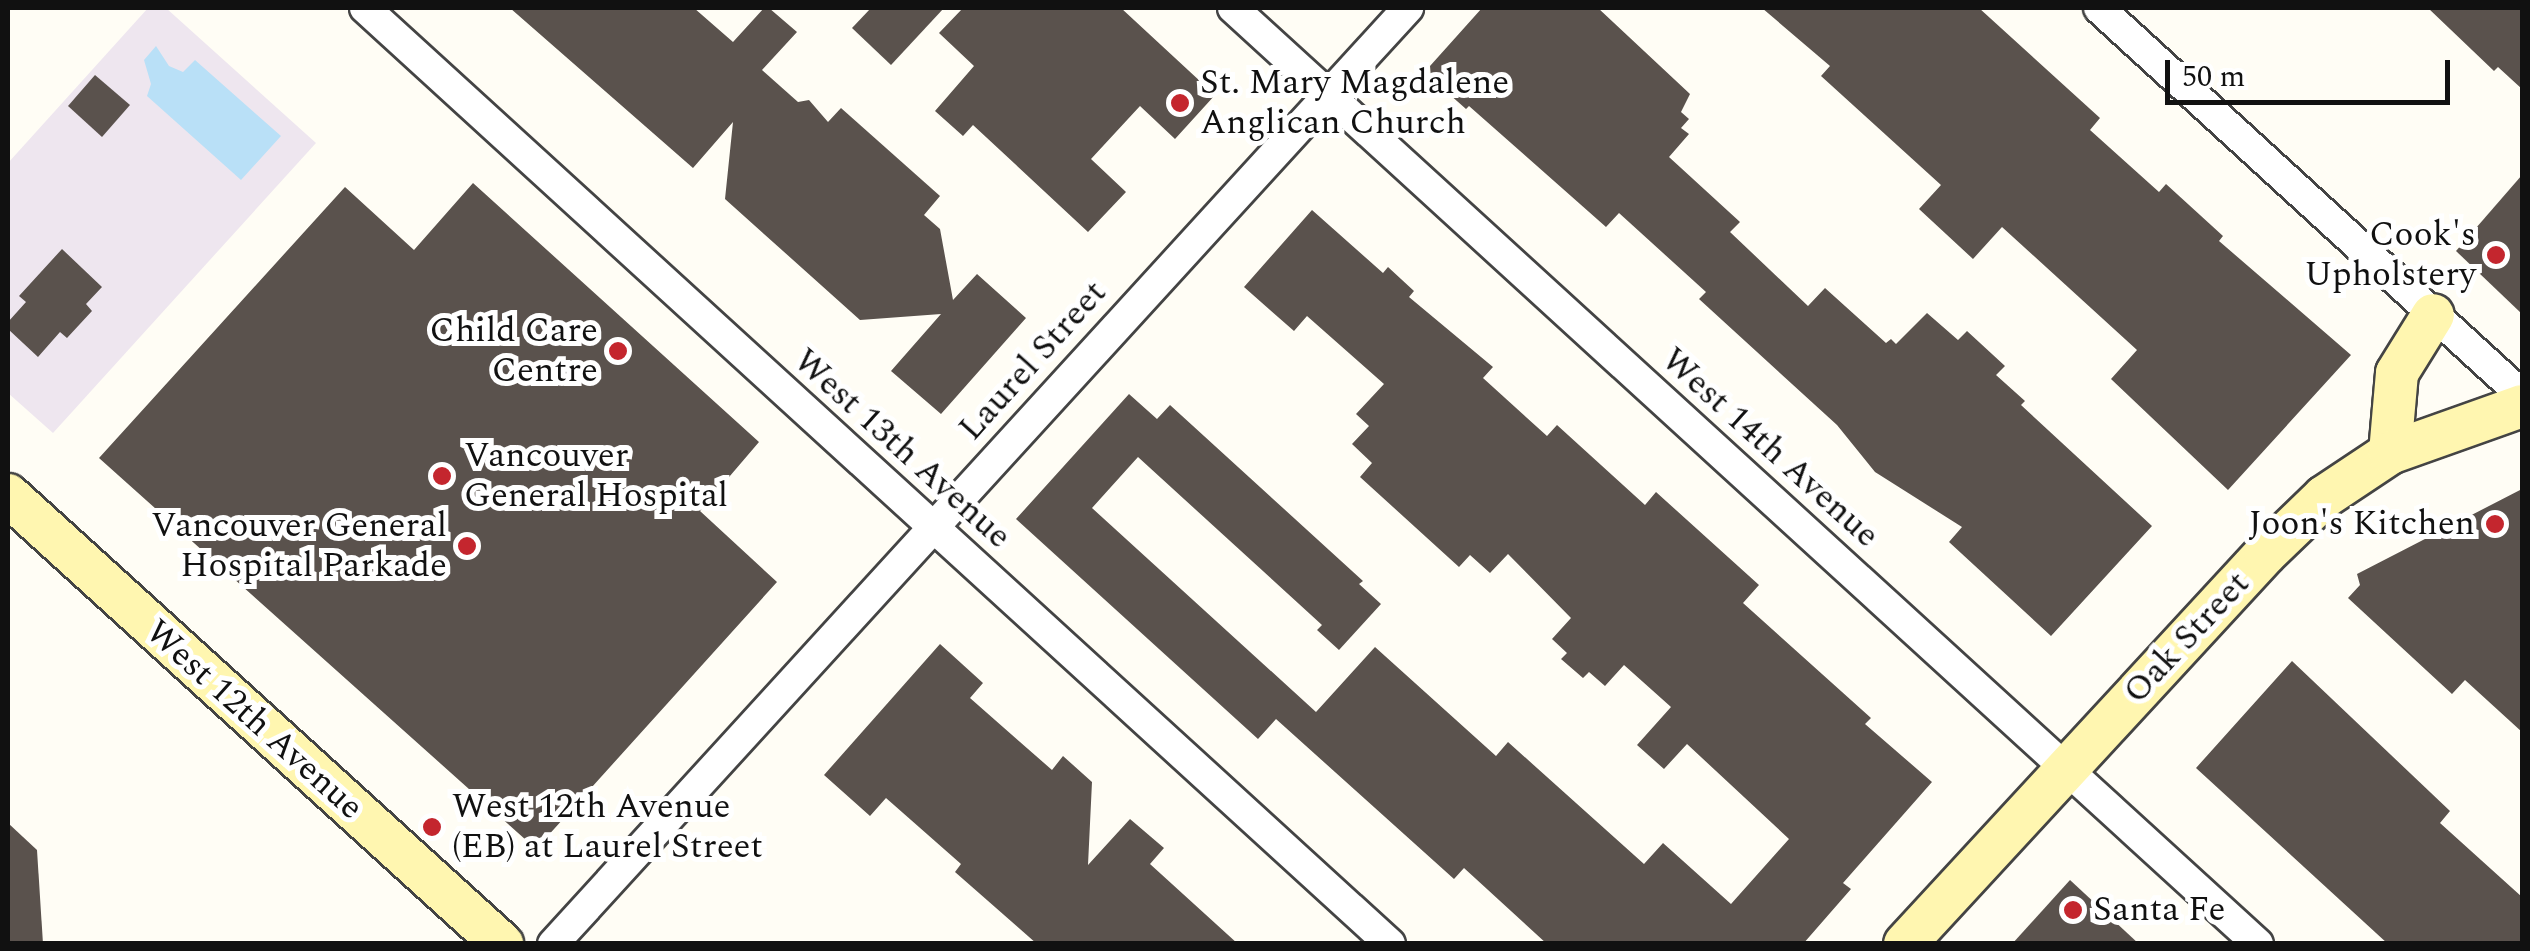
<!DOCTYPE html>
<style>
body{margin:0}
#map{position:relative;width:2530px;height:951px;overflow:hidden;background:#fffdf5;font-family:Spectral,serif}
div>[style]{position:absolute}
.industrial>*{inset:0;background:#eee6ef}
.water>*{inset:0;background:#b9e0f7}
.building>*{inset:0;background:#5a524d}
.roads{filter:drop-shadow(2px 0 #444) drop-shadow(-2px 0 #444) drop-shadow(0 2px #444) drop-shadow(0 -2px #444)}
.street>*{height:30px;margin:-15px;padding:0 15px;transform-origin:15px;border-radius:15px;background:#fff}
.secondary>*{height:42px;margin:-21px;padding:0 21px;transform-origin:21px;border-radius:21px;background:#fff6b0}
.dots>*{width:28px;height:28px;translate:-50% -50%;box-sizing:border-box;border:5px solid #fff;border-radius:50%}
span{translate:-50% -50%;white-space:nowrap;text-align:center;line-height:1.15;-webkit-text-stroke:10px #fff;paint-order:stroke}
.poi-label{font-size:35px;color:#111}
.left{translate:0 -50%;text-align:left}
.right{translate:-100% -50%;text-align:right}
.street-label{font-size:35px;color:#111}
.frame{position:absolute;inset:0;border:10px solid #111;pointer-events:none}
.scale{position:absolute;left:2165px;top:60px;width:285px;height:45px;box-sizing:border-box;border:5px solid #111;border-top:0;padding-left:12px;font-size:30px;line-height:35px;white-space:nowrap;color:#111;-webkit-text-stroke:8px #fff;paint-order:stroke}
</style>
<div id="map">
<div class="industrial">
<i style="clip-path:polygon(148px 8px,166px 8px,316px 143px,53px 433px,8px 393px,8px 163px)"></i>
</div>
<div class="water">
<i style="clip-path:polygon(156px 46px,169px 66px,183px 72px,195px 60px,281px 136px,241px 180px,147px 96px,151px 84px,144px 60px)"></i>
</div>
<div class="building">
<i style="clip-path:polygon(510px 8px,694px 8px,733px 42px,764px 8px,769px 8px,797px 32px,762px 70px,798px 102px,809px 100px,828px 122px,841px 108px,940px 196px,924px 215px,940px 229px,953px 300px,977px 274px,1026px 318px,941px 414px,891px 371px,941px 314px,860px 320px,725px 199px,733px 122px,693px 168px)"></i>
<i style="clip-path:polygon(871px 8px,944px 8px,891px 65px,852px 28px)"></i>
<i style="clip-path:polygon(963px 8px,1121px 8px,1215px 95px,1175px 139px,1140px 106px,1091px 159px,1126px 192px,1088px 232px,973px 125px,963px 136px,935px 111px,974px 66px,939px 33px)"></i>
<i style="clip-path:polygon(1482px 8px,1598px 8px,1690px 94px,1681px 112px,1689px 119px,1681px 128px,1689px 134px,1669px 157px,1740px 222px,1730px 232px,1808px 306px,1825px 288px,1886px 343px,1891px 339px,1896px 344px,1927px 313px,1958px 340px,1967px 331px,2005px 366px,1996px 375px,2025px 401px,2021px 405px,2152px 526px,2051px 636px,1949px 542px,1962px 527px,1875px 472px,1837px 425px,1699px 299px,1706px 292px,1619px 213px,1606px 227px,1469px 106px,1466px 109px,1431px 78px,1430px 66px)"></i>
<i style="clip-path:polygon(1762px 8px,1979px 8px,2100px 118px,2090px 130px,2159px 192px,2166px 184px,2223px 236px,2219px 241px,2351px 355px,2228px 490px,2111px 379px,2137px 350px,2002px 227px,1973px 259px,1919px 209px,1941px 185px,1821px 76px,1830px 66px)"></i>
<i style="clip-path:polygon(2428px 8px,2522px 8px,2522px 89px,2498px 67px,2494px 71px)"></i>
<i style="clip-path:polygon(95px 75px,130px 105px,102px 137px,68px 106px)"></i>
<i style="clip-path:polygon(2522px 175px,2522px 314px,2456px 251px)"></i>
<i style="clip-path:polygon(473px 183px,759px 442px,700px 511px,777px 582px,536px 849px,99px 458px,345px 187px,414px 250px)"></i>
<i style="clip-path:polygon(1312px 210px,1383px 273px,1388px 267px,1414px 291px,1409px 297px,1493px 367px,1483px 378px,1547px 436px,1557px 425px,1645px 505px,1656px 492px,1759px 585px,1743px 603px,1871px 718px,1865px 724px,1932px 782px,1843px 883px,1851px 889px,1803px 944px,1547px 944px,1464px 868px,1454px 879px,1276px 719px,1258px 739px,1016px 519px,1129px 394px,1157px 419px,1170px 405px,1363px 581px,1359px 584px,1381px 604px,1339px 650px,1317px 630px,1322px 625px,1138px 457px,1092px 508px,1316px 712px,1375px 647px,1496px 756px,1508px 742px,1644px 864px,1663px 843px,1731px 904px,1789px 839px,1687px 744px,1664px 769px,1637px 745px,1671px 707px,1624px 665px,1605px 686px,1589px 672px,1583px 678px,1561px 659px,1567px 653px,1552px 639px,1571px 618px,1508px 554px,1490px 573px,1470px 555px,1459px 567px,1360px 477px,1372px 463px,1352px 444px,1369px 426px,1356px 414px,1384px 384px,1307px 316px,1294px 331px,1244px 287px)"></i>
<i style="clip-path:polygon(62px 249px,102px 287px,86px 304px,92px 311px,67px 338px,60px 332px,38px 357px,8px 329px,8px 322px,26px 302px,19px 296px)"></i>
<i style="clip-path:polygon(2522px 489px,2522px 732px,2465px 680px,2452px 694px,2348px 598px,2360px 585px,2357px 574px)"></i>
<i style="clip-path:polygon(940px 644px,983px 683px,970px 698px,1052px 770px,1063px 756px,1092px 782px,1088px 865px,1130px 819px,1164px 848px,1150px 864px,1238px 944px,1037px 944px,955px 872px,961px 864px,886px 798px,870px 816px,824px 775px)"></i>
<i style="clip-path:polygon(2292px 661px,2450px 811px,2440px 823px,2522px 897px,2522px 944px,2388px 944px,2196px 768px)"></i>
<i style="clip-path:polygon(8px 823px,37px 850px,43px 944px,8px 944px)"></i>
<i style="clip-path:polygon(2070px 880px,2139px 944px,2012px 944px)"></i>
</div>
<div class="roads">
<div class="street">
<i style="left:365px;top:8px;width:1388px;rotate:42.4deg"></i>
<i style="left:1233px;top:8px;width:1388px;rotate:42.4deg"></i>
<i style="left:2099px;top:8px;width:573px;rotate:42.46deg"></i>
<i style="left:553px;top:944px;width:1268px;rotate:-47.59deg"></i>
</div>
<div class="secondary">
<i style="left:2390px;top:453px;width:80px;rotate:-85deg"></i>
<i style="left:2397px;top:373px;width:68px;rotate:-58.2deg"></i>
<i style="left:8px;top:495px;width:668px;rotate:42.27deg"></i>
<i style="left:1905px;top:944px;width:531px;rotate:-47.29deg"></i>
<i style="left:2265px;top:554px;width:82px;rotate:-44deg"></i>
<i style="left:2324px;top:497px;width:79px;rotate:-33.7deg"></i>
<i style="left:2390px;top:453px;width:140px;rotate:-19.6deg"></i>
</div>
</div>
<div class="dots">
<i style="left:1180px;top:103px;background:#c4262e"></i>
<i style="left:2496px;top:255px;background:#c4262e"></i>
<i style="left:618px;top:351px;background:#c4262e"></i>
<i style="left:442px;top:476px;background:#c4262e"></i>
<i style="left:2495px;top:524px;background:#c4262e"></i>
<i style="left:467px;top:546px;background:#c4262e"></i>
<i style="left:432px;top:827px;background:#c4262e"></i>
<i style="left:2073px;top:910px;background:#c4262e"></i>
</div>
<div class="poi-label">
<span class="left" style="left:1200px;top:103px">St. Mary Magdalene<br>Anglican Church</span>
<span class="right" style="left:2476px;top:255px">Cook's<br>Upholstery</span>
<span class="right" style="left:598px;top:351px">Child Care<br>Centre</span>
<span class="left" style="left:464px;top:476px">Vancouver<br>General Hospital</span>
<span class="right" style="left:2475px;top:524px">Joon's Kitchen</span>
<span class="right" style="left:447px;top:546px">Vancouver General<br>Hospital Parkade</span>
<span class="left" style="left:452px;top:827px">West 12th Avenue<br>(EB) at Laurel Street</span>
<span class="left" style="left:2093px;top:910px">Santa Fe</span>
</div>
<div class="street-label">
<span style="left:1033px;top:361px;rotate:-48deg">Laurel Street</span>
<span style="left:1770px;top:448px;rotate:42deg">West 14th Avenue</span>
<span style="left:902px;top:449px;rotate:42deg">West 13th Avenue</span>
<span style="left:2187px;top:638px;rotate:-47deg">Oak Street</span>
<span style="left:254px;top:720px;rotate:42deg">West 12th Avenue</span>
</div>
<div class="frame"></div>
<div class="scale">50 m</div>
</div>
